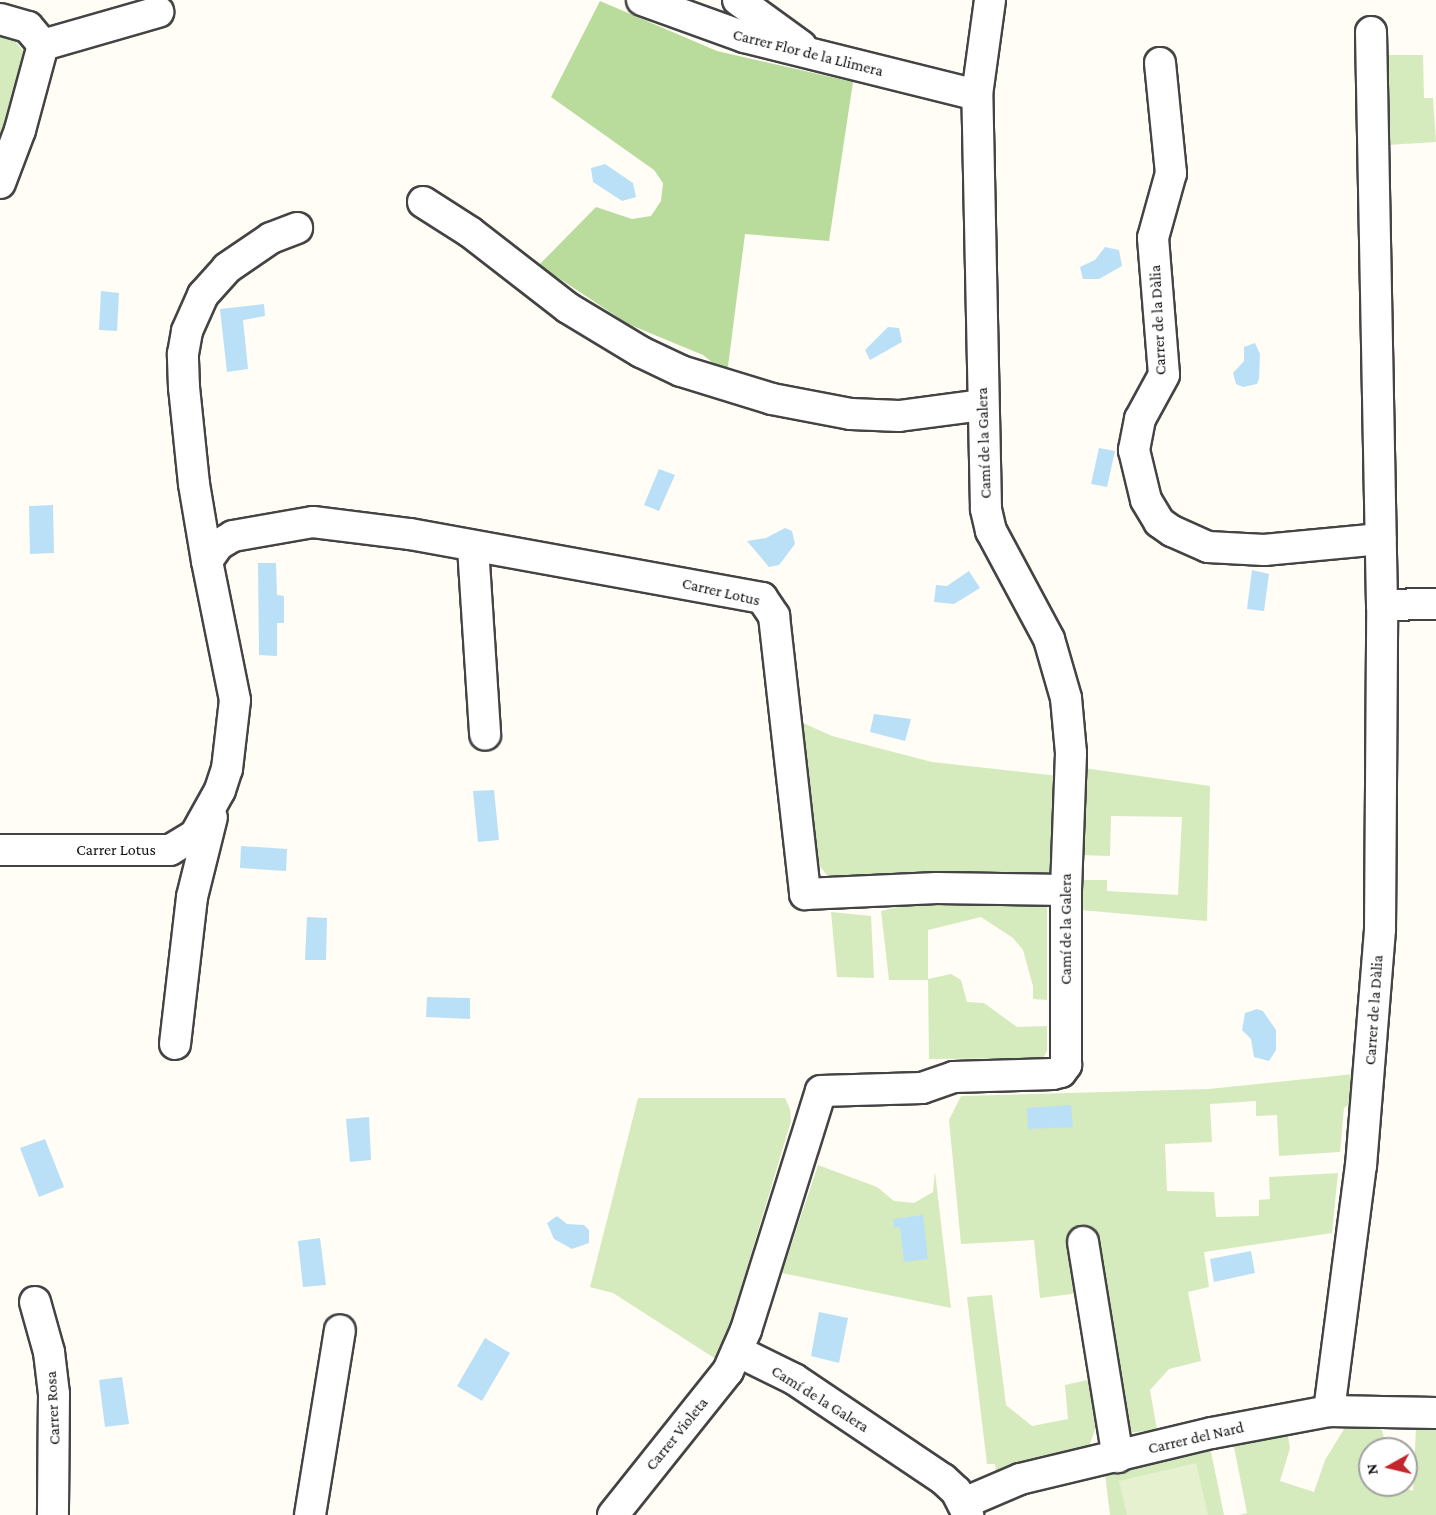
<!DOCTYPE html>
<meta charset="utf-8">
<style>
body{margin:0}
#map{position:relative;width:1436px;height:1515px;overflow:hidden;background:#fffdf5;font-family:"Crimson Pro",serif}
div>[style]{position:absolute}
.green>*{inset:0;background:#d5ebbd}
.forest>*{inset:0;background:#b9dc9c}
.pitch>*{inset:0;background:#e6f2cf}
.water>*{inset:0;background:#b9e0f7}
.roads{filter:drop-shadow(2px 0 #444) drop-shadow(-2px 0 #444) drop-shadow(0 2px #444) drop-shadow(0 -2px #444)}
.minor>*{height:30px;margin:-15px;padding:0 15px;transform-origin:15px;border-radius:15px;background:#fff}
span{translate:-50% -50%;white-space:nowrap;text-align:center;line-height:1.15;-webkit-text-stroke:6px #fff;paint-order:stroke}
.street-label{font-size:16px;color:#111}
.north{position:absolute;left:1358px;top:1437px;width:60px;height:60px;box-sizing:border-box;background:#fff;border:2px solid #a0a0a0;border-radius:50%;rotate:262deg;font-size:16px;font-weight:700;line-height:24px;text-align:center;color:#111}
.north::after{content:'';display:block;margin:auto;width:21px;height:27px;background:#c4262e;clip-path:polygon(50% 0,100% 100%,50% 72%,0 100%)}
</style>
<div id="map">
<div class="green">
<i style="clip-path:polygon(0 36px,15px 41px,28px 57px,0 143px)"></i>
<i style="clip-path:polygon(1386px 55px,1423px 55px,1424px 98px,1433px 98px,1436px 142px,1387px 145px)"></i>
<i style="clip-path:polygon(801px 722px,832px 736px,932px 762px,1059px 776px,1051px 871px,1042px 878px,834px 878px,826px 874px,816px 861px,796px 723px)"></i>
<i style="clip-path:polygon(1084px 768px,1210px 786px,1207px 921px,1080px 910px,1081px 880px,1107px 880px,1107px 891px,1178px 895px,1182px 817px,1111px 816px,1110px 856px,1081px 855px)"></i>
<i style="clip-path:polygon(927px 900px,1047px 907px,1047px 1000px,1033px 999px,1033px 986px,1023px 950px,1013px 938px,981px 917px,928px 930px,928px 979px,951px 974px,961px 980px,967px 1002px,984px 1003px,1017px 1027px,1047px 1026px,1047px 1051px,1043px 1058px,929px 1059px,928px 980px,889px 980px,881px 911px)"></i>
<i style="clip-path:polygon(831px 912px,871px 916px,874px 978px,837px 977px)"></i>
<i style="clip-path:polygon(1354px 1074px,1349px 1104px,1344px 1108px,1340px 1152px,1279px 1156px,1277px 1115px,1256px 1116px,1256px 1101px,1210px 1104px,1212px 1142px,1165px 1144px,1167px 1191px,1214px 1192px,1216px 1217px,1259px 1216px,1259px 1200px,1270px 1199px,1269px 1177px,1338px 1173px,1332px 1233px,1204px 1252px,1209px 1287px,1188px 1292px,1201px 1361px,1169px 1369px,1150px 1390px,1157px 1430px,1126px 1433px,1096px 1233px,1071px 1236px,1079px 1293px,1040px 1298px,1034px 1240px,961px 1244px,949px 1120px,961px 1096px,1209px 1089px)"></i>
<i style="clip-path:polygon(638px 1098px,785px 1098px,790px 1109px,791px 1121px,719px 1361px,613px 1293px,590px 1287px)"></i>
<i style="clip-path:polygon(818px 1165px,877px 1187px,894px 1201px,914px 1203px,933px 1192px,935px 1172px,951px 1308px,782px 1273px)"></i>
<i style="clip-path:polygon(992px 1295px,1006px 1405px,1032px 1426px,1068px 1419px,1065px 1385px,1092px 1379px,1098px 1422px,1089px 1446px,996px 1471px,995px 1464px,987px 1464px,967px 1297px)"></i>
<i style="clip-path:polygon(1374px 1426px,1382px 1430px,1387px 1449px,1370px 1449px,1370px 1485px,1397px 1485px,1413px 1491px,1416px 1428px,1436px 1430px,1436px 1515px,1239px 1515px,1247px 1513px,1233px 1442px,1287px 1431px,1290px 1448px,1280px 1481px,1314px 1492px,1325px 1460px,1344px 1429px)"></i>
<i style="clip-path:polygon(1210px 1447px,1224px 1515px,1110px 1515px,1105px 1474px)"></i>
</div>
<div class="forest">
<i style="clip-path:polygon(600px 1px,717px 51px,853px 82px,829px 241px,745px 234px,727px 374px,703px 355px,628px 324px,539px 265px,596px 207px,632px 219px,651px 216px,661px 201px,663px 183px,654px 170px,551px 97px)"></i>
</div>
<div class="pitch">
<i style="clip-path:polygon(1196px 1463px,1208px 1515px,1127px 1515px,1119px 1481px)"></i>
</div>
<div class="water">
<i style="clip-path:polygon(605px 164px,633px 183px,636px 197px,622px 201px,593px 182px,591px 168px)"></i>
<i style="clip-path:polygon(1105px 247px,1119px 250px,1122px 266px,1099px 279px,1083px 279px,1080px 267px,1095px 260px)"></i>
<i style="clip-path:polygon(101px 291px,119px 293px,117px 331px,99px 330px)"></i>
<i style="clip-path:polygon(264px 304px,265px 316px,243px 320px,248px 369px,227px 372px,220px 309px)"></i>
<i style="clip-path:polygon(888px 327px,899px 328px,902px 342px,870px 360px,865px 350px)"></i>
<i style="clip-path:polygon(1255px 343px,1260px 354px,1259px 379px,1257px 384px,1243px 387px,1236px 384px,1233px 373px,1244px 361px,1244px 347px)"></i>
<i style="clip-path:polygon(1099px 448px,1115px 451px,1107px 487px,1091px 484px)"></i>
<i style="clip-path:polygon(659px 469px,675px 475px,659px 511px,644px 505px)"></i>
<i style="clip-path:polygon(53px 505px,54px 553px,30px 554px,29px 506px)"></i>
<i style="clip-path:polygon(785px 528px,792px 531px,795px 544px,779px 565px,769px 567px,747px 541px,766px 538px)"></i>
<i style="clip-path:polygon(258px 563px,276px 563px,277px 595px,284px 596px,284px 623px,277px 623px,277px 656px,259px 655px)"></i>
<i style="clip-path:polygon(1252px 570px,1269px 574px,1264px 611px,1247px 609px)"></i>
<i style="clip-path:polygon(969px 571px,980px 588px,954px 604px,934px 602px,936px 585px,947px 586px)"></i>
<i style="clip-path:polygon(874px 714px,911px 719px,905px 741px,870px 732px)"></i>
<i style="clip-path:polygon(494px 790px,499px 840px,478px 842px,473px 791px)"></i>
<i style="clip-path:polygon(241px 846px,287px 849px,286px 871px,240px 868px)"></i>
<i style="clip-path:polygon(307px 917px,327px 918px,326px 960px,305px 960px)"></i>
<i style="clip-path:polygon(427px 997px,470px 998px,470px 1019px,426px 1017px)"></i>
<i style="clip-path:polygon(1257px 1009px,1263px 1011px,1276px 1030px,1276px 1050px,1269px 1061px,1254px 1057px,1251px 1039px,1242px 1030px,1245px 1013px)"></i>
<i style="clip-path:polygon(1071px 1105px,1073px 1127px,1028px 1129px,1027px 1108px)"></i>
<i style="clip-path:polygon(369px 1117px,371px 1160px,350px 1162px,346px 1119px)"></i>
<i style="clip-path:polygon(45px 1139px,64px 1187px,39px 1197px,20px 1148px)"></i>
<i style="clip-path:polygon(923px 1215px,928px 1259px,904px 1262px,900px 1227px,894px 1228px,893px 1219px)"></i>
<i style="clip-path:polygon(557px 1216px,567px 1224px,584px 1225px,589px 1230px,589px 1243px,572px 1249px,554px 1239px,547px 1223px)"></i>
<i style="clip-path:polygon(320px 1238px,326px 1285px,303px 1287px,298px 1241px)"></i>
<i style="clip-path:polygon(1251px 1251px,1255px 1273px,1214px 1282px,1210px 1259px)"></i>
<i style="clip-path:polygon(819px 1312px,848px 1318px,839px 1363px,811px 1356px)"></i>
<i style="clip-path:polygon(485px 1338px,510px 1353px,482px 1401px,457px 1386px)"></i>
<i style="clip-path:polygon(122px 1377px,129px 1424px,105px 1427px,99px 1380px)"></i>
</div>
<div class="roads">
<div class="minor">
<i style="left:642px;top:0;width:109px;rotate:19.9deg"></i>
<i style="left:744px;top:37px;width:240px;rotate:14deg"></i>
<i style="left:738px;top:0;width:78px;rotate:36.1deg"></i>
<i style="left:0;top:19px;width:29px;rotate:16deg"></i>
<i style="left:28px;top:27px;width:23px;rotate:50deg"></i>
<i style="left:43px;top:45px;width:120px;rotate:-16deg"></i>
<i style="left:1160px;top:63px;width:111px;rotate:84.3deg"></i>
<i style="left:1171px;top:173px;width:67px;rotate:105.5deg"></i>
<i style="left:1153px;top:238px;width:137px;rotate:85.4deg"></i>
<i style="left:1164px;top:375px;width:50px;rotate:118.6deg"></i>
<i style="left:1140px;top:419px;width:32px;rotate:101deg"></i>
<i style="left:1134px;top:450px;width:51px;rotate:76.5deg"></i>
<i style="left:1146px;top:500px;width:26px;rotate:59deg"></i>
<i style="left:1159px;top:522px;width:16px;rotate:35deg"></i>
<i style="left:1172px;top:531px;width:39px;rotate:24deg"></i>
<i style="left:1208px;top:547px;width:56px;rotate:3.1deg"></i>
<i style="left:1264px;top:550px;width:117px;rotate:-5.4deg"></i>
<i style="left:0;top:183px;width:57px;rotate:-69.3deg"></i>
<i style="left:20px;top:130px;width:88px;rotate:-74.9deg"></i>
<i style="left:423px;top:202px;width:56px;rotate:32.6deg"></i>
<i style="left:470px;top:232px;width:124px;rotate:37.8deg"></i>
<i style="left:568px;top:308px;width:85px;rotate:31.1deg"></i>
<i style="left:641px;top:352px;width:44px;rotate:25.4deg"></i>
<i style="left:681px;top:371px;width:95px;rotate:17.1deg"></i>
<i style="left:772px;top:399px;width:80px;rotate:10.8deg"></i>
<i style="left:851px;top:414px;width:48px;rotate:2.4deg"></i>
<i style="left:899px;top:416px;width:83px;rotate:-7.6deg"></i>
<i style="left:473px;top:547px;width:188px;rotate:86.3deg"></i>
<i style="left:207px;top:561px;width:78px;rotate:-99.6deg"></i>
<i style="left:194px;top:484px;width:97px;rotate:-95.9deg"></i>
<i style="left:184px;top:388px;width:34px;rotate:-92deg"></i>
<i style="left:183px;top:354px;width:23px;rotate:-80deg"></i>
<i style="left:187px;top:331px;width:39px;rotate:-66deg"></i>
<i style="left:203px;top:295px;width:36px;rotate:-48deg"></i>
<i style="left:227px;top:268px;width:53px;rotate:-34.3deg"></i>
<i style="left:271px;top:238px;width:28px;rotate:-21deg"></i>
<i style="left:1382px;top:605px;width:54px;rotate:-1.1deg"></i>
<i style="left:0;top:850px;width:170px"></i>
<i style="left:170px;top:850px;width:29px;rotate:-31deg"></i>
<i style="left:195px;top:835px;width:51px;rotate:-60.9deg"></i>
<i style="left:220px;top:790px;width:22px;rotate:-72deg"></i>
<i style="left:227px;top:769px;width:69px;rotate:-83.4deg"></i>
<i style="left:235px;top:700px;width:142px;rotate:-101.4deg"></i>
<i style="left:207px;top:561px;width:19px;rotate:-55deg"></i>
<i style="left:218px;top:545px;width:17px;rotate:-31deg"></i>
<i style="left:233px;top:536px;width:81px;rotate:-9.9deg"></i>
<i style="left:313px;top:522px;width:98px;rotate:7.1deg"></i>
<i style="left:410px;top:534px;width:358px;rotate:10.3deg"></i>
<i style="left:762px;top:598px;width:22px;rotate:56deg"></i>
<i style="left:774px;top:616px;width:280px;rotate:83.6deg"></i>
<i style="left:805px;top:894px;width:132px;rotate:-2.6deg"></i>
<i style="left:937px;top:888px;width:129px;rotate:0.9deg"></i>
<i style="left:175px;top:1044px;width:148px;rotate:-83.4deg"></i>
<i style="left:192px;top:897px;width:82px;rotate:-76deg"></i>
<i style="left:1083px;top:1242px;width:218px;rotate:80.8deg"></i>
<i style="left:35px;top:1302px;width:52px;rotate:74.4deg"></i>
<i style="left:49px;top:1352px;width:42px;rotate:83.2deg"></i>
<i style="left:54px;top:1394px;width:121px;rotate:90.5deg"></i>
<i style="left:737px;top:1351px;width:64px;rotate:26.2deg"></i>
<i style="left:794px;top:1379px;width:179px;rotate:33.9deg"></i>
<i style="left:943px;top:1479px;width:18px;rotate:43deg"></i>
<i style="left:956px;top:1491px;width:27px;rotate:63deg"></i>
<i style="left:1329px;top:1411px;width:247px;rotate:-82.6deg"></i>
<i style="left:1361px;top:1166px;width:238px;rotate:-85.4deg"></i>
<i style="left:1380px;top:929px;width:324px;rotate:-89.6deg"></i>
<i style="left:1382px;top:605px;width:573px;rotate:-91.1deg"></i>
<i style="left:964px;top:1503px;width:61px;rotate:-23.2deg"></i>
<i style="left:1020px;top:1479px;width:197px;rotate:-13.5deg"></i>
<i style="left:1212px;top:1433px;width:119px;rotate:-10.6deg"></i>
<i style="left:1329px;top:1411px;width:107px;rotate:1.1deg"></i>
<i style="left:310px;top:1515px;width:187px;rotate:-80.8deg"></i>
<i style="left:613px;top:1515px;width:184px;rotate:-51.4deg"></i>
<i style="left:728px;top:1371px;width:45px;rotate:-66.3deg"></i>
<i style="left:746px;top:1330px;width:250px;rotate:-72.6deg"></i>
<i style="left:821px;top:1091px;width:101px;rotate:-1.7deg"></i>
<i style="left:922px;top:1088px;width:34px;rotate:-19deg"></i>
<i style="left:954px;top:1077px;width:99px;rotate:-1.7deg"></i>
<i style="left:1053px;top:1074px;width:8px;rotate:-14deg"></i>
<i style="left:1061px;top:1072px;width:9px;rotate:-54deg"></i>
<i style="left:1066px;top:1065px;width:175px;rotate:-90deg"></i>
<i style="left:1066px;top:890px;width:137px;rotate:-87.9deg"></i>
<i style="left:1071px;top:753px;width:55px;rotate:-95.2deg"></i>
<i style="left:1066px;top:698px;width:61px;rotate:-106.1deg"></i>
<i style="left:1049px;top:639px;width:123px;rotate:-118.2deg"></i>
<i style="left:991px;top:531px;width:23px;rotate:-103deg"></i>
<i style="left:986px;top:509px;width:414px;rotate:-91.2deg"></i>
<i style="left:977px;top:95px;width:96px;rotate:-82.2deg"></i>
</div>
</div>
<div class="street-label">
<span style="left:808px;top:53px;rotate:14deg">Carrer Flor de la Llimera</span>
<span style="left:1158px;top:320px;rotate:-93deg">Carrer de la Dàlia</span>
<span style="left:984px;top:443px;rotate:-92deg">Camí de la Galera</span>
<span style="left:721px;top:592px;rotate:13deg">Carrer Lotus</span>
<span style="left:116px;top:850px">Carrer Lotus</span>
<span style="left:1066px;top:929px;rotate:-90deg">Camí de la Galera</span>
<span style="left:1374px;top:1010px;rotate:-86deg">Carrer de la Dàlia</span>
<span style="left:820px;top:1399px;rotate:32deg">Camí de la Galera</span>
<span style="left:53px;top:1408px;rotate:-93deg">Carrer Rosa</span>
<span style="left:677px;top:1434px;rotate:-51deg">Carrer Violeta</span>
<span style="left:1196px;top:1438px;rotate:-13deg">Carrer del Nard</span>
</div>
<div class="north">N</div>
</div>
